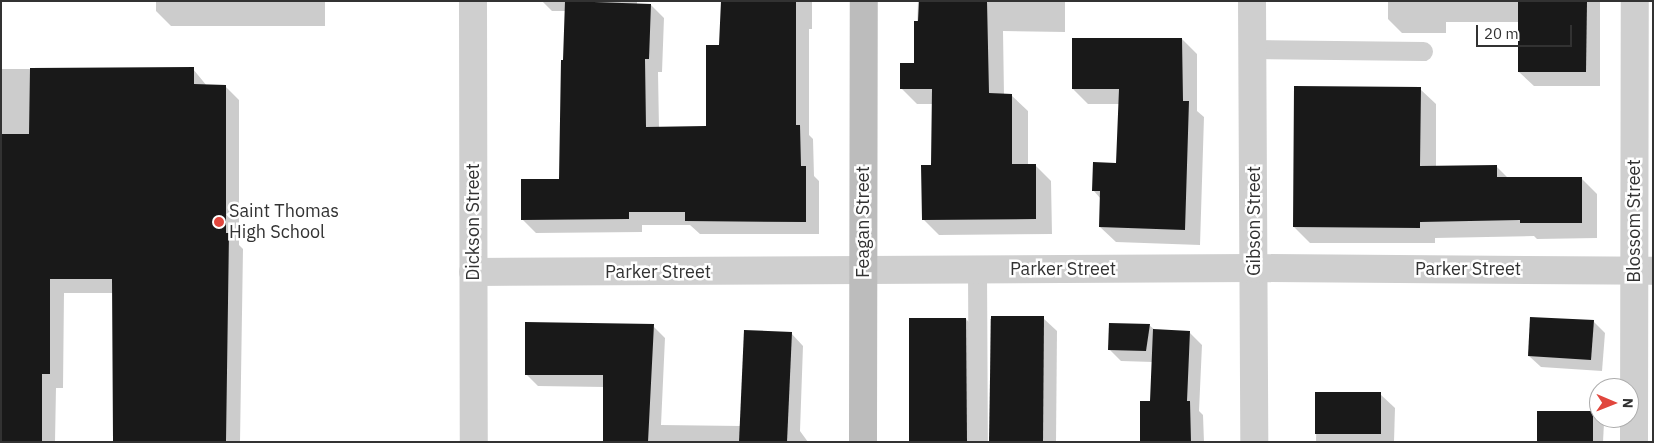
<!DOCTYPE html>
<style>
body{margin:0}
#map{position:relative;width:1654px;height:443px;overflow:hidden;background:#fff;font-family:"IBM Plex Sans",sans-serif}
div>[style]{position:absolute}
.shadow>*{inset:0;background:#0003}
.building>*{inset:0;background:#191919}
.lane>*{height:19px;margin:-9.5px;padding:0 9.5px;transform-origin:9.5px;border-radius:9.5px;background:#cfcfcf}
.street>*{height:28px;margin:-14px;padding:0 14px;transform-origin:14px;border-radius:14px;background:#cfcfcf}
.secondary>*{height:28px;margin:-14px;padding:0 14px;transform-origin:14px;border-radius:14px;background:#bcbcbc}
.dots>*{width:14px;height:14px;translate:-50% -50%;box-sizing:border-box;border:2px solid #fff;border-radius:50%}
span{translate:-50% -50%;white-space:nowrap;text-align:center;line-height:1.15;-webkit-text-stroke:5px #fff;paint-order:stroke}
.poi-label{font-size:18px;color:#323232}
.left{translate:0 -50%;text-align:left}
.street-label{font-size:18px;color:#323232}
.frame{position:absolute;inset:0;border:2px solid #323232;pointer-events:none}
.north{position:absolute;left:1589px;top:378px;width:50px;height:50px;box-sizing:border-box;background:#fff;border:1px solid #adadad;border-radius:50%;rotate:91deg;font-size:14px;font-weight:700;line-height:20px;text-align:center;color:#323232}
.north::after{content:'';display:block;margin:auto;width:18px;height:22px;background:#e1463d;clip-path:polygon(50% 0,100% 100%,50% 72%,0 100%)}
.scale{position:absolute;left:1476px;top:25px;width:96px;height:22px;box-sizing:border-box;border:2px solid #323232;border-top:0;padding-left:6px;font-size:15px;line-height:18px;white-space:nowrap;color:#323232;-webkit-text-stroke:4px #fff;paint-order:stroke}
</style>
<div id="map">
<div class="shadow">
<i style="clip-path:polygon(156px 1px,325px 1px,325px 26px,171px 26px,156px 11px)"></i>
<i style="clip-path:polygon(542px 1px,637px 1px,637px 4px,651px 5px,664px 18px,662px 72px,658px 72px,659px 128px,707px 127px,720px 46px,722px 1px,812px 1px,812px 29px,809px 29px,809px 135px,813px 139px,814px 176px,819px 181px,819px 234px,700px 234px,690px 225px,642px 225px,642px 232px,536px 233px,522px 219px,560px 180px,566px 11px,552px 11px)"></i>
<i style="clip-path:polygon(918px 1px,1065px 1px,1065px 32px,1003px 31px,1004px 95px,1011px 95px,1028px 111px,1028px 165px,1035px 165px,1051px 181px,1052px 234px,939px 235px,923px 219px,932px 167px,933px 104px,917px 104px,901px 88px,916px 64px)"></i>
<i style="clip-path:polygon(1388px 1px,1600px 1px,1600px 86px,1534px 86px,1519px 72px,1520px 22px,1446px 22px,1446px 33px,1402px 33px,1388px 19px)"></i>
<i style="clip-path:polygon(1182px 39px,1197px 54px,1197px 111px,1204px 117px,1200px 245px,1116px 242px,1100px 227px,1101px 199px,1093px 190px,1118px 164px,1120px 104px,1088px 104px,1073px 89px)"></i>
<i style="clip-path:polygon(1px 69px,193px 69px,207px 86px,225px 86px,239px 100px,239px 245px,243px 249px,240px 442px,114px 442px,114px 293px,64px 293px,63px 388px,56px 388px,55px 442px,1px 442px)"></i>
<i style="clip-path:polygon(1420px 89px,1436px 104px,1436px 167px,1496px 166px,1509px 179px,1581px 178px,1597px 194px,1597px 238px,1537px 239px,1534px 236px,1435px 238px,1435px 243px,1310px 243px,1294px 227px)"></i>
<i style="clip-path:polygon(1043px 318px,1057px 331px,1056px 442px,990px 442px,990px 319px)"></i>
<i style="clip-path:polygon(966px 319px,979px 332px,979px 442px,910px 442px)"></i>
<i style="clip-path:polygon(1593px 321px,1605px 333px,1602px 371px,1541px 367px,1529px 356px)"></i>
<i style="clip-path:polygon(1149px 325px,1155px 330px,1189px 332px,1202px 345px,1199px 411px,1203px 415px,1204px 442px,1141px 442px,1151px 402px,1153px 362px,1121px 361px,1110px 350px)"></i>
<i style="clip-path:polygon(653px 326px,665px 338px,661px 425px,741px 426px,791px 333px,803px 346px,800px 431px,808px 442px,605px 442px,604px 387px,538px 386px,526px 374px)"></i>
<i style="clip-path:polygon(1317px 394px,1380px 394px,1395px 408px,1394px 442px,1316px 442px)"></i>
<i style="clip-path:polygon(1592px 412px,1604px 423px,1603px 442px,1538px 442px)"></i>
</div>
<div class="building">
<i style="clip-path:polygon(565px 1px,651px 4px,649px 59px,645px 59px,646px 127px,706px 126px,706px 45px,719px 45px,721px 1px,796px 1px,796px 125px,800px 125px,801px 166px,806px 166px,806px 222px,685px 221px,685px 212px,629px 212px,629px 219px,521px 220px,521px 179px,559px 179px,561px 60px,563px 60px)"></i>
<i style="clip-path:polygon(919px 1px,987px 1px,989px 93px,1012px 94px,1012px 164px,1036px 164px,1036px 219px,922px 220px,921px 165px,931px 165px,932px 89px,900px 89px,900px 63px,914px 63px,914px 21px,918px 21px)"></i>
<i style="clip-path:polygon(1518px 1px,1587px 1px,1586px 72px,1518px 72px)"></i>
<i style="clip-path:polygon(1072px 38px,1182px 38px,1183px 101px,1189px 101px,1185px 230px,1099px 227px,1100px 191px,1092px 191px,1093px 162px,1116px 163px,1119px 89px,1072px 89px)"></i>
<i style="clip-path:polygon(194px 67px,194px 84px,226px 85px,226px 233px,229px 233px,226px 442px,113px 442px,112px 279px,50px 279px,50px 374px,42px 374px,42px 442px,1px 442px,1px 134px,29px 134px,30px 68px)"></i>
<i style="clip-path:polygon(1294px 86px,1421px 87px,1420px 166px,1497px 165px,1497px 177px,1582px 177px,1582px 223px,1520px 223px,1520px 220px,1420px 222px,1420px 228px,1293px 227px)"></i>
<i style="clip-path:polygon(991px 316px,1044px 316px,1043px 442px,989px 442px)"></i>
<i style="clip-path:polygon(1530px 317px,1594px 320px,1591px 360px,1528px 356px)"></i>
<i style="clip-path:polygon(909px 318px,966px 318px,967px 442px,909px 442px)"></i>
<i style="clip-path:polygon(525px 322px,654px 324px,648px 442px,603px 442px,603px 375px,525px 375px)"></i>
<i style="clip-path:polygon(1109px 323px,1150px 324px,1146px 351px,1108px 350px)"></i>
<i style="clip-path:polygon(1153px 329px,1190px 331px,1187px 401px,1190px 401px,1191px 442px,1140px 442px,1140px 401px,1150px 401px)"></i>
<i style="clip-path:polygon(744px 330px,792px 332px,787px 442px,739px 442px)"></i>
<i style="clip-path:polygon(1315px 392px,1381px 392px,1381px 434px,1315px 434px)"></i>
<i style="clip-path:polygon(1537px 411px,1593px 411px,1593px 442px,1537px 442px)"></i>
</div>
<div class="lane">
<i style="left:1253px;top:49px;width:170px;rotate:0.7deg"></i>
<i style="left:977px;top:270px;width:172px;rotate:89.7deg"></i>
</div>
<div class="street">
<i style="left:473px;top:1px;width:441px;rotate:89.9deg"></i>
<i style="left:1252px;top:1px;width:441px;rotate:89.7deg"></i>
<i style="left:473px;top:272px;width:781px;rotate:-0.29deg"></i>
<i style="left:1254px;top:268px;width:399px;rotate:0.4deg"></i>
<i style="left:1634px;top:442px;width:441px;rotate:-89.9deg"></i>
</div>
<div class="secondary">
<i style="left:863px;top:442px;width:441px;rotate:-89.9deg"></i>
</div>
<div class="dots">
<i style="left:219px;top:222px;background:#e1463d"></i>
</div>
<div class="poi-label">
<span class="left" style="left:229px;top:222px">Saint Thomas<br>High School</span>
</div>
<div class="street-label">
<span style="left:1254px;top:221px;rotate:-90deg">Gibson Street</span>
<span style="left:1634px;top:221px;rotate:-90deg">Blossom Street</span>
<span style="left:473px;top:222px;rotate:-90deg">Dickson Street</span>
<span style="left:863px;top:222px;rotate:-90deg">Feagan Street</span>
<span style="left:1063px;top:269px">Parker Street</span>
<span style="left:1468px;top:269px">Parker Street</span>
<span style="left:658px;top:272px">Parker Street</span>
</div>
<div class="frame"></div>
<div class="north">N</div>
<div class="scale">20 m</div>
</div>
